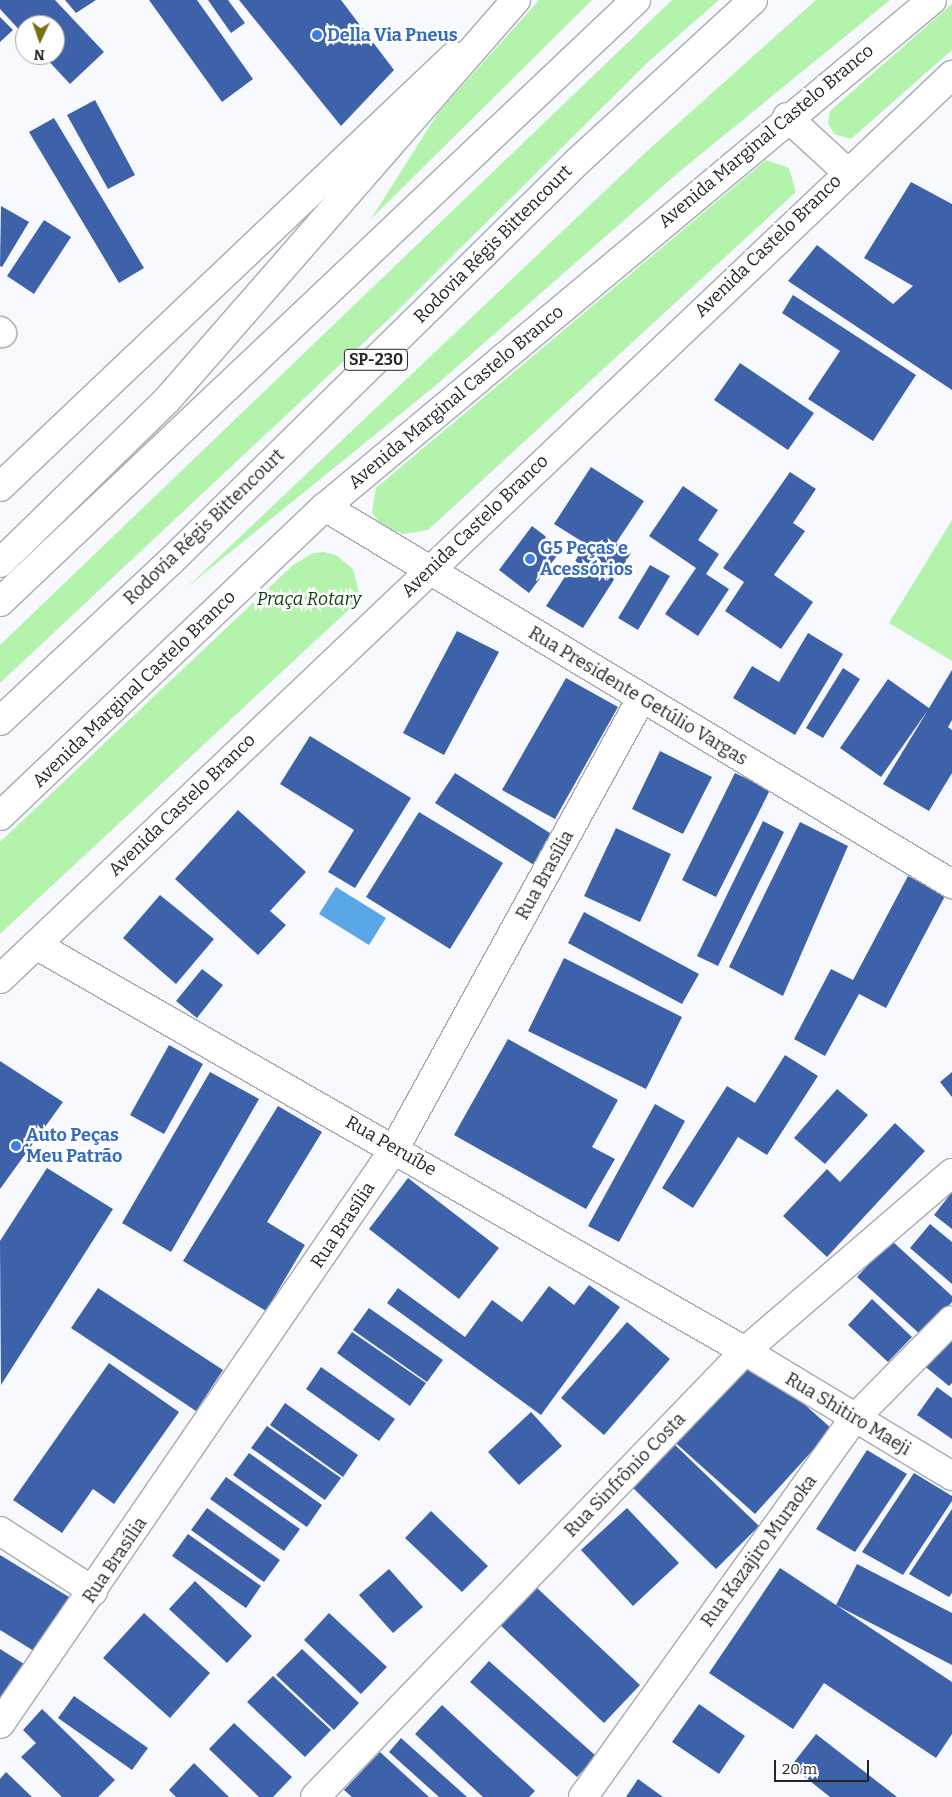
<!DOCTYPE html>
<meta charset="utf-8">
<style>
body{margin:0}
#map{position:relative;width:952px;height:1797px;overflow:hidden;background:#f7f9fe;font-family:Bitter,serif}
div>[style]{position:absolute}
.green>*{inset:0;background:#b4f3ac}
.water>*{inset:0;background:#59a7e7}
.building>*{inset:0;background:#3e62aa}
.roads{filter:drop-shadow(1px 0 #a8abb1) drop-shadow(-1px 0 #a8abb1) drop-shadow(0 1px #a8abb1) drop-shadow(0 -1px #a8abb1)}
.minor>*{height:28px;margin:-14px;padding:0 14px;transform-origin:14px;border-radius:14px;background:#fff}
.major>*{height:28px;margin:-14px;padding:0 14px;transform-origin:14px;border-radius:14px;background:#fff}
.highway>*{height:28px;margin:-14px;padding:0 14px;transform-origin:14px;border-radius:14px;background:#fff}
.dots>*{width:14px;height:14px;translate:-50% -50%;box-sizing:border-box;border:2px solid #fff;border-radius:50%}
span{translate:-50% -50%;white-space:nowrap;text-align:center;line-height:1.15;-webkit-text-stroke:5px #fff;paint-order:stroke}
.shield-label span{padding:1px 4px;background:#fff;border:1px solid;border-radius:4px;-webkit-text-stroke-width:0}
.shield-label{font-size:16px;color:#252628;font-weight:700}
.shop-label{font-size:18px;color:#366cbe;font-weight:700}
.left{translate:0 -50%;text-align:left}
.street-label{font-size:18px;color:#252628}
.park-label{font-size:18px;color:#13400f;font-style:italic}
.north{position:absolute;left:15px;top:15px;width:50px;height:50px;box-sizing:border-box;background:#fff;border:1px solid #a8a8a9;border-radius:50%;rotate:183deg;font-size:14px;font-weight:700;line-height:20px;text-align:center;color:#252628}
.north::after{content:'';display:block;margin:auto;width:18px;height:22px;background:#797010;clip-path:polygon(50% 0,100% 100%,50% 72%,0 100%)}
.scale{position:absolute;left:774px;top:1760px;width:95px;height:22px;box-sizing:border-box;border:2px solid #252628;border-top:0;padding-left:6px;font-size:15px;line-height:18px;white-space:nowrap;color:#252628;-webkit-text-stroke:4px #fff;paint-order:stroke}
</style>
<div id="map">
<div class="green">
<i style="clip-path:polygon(539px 0,592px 0,371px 219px,438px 113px)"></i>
<i style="clip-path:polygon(672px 0,719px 0,647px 63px,391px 317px,0 683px,0 645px)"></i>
<i style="clip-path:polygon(816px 0,890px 0,679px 172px,435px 386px,186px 588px,645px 153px)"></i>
<i style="clip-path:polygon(952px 4px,952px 50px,851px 139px,834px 134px,828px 123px,830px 111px)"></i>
<i style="clip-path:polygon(766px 160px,789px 168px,796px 192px,428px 530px,404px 534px,381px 526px,372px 512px,376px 488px)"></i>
<i style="clip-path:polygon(952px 520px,952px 661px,889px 623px)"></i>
<i style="clip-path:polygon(324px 552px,336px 555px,353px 569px,359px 592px,356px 603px,0 934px,0 842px,293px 565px,313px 553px)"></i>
</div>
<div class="water">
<i style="clip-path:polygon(336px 887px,386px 918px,369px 945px,319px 914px)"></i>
</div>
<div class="building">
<i style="clip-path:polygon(0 0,55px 0,104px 52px,70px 84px,43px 55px,55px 55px,55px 25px,25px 25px,25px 36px,0 9px)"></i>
<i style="clip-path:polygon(65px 0,96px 0,76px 13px)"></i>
<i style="clip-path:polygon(149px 0,197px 0,253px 79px,222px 102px)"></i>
<i style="clip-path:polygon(208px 0,228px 0,245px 23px,231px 33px)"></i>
<i style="clip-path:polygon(239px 0,341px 0,394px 70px,341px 126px)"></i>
<i style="clip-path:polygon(0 17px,13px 30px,0 42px)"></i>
<i style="clip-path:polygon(95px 100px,135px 175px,108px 189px,67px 115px)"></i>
<i style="clip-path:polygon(54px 118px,144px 268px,119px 283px,29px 132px)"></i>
<i style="clip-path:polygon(911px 182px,952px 204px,952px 390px,788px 281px,817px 245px,893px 304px,913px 286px,864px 258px)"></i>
<i style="clip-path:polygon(1px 206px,29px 222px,2px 267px,0 266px)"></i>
<i style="clip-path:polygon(44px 220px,71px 237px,34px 294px,7px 276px)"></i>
<i style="clip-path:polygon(793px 295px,916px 375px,873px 441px,808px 399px,840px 351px,782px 313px)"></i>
<i style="clip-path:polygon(740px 363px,814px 413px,788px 450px,714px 400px)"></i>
<i style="clip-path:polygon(591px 467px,644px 501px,616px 543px,631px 553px,583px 628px,546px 606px,586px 544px,554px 524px)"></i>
<i style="clip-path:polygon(790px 472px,816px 489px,793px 523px,805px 531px,774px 575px,813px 602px,781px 649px,725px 611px,744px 582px,723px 568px)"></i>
<i style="clip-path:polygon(683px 486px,718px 510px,698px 540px,719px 554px,706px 574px,729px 589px,698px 636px,665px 614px,696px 568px,649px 536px)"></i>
<i style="clip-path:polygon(532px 526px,562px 549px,529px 593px,499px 570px)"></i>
<i style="clip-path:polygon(650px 565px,670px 576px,638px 630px,618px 618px)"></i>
<i style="clip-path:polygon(457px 631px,499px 652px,444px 755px,403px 733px)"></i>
<i style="clip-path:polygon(808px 633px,843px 654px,795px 735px,733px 698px,752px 666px,779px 682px)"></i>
<i style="clip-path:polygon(843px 668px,860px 679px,823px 738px,806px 728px)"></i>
<i style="clip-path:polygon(952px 670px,952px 720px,948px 727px,952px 730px,952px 773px,929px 811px,883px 784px,928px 710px,881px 777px,840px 748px,888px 679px,929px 708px)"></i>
<i style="clip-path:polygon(566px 678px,618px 707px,555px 819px,502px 790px)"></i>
<i style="clip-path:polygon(310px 736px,411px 798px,355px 888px,328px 872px,354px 830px,280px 784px)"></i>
<i style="clip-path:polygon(660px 751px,712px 777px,683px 834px,632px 809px)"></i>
<i style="clip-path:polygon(455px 773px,553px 835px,534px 865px,435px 803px)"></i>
<i style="clip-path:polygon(735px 773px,770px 790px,716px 897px,682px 880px)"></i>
<i style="clip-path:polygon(238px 810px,306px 872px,270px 911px,286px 925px,258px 955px,175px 879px)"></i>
<i style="clip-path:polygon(419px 812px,503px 863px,450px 949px,366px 897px)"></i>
<i style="clip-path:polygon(763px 821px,784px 832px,718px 966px,697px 956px)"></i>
<i style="clip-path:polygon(800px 822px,848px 846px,783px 996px,729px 967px)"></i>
<i style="clip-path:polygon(616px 828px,671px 854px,640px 922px,584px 896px)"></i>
<i style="clip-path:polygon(908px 876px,945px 896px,886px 1008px,859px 994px,825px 1056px,794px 1039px,831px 969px,853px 980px)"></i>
<i style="clip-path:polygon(160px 895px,214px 939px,176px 984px,123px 938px)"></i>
<i style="clip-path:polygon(584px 912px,699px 974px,682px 1004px,568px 943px)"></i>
<i style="clip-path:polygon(564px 958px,682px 1017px,646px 1089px,528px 1031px)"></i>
<i style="clip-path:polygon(202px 969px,223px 985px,197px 1018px,176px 1001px)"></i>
<i style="clip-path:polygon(508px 1039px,618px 1100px,592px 1147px,615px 1159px,586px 1209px,454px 1135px)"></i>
<i style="clip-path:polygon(169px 1045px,203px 1064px,164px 1134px,130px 1115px)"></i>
<i style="clip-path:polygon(785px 1055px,818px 1076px,767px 1155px,738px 1137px,693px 1208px,662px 1188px,727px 1086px,755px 1103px)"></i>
<i style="clip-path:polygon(0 1061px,63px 1102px,0 1189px)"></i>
<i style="clip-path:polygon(210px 1072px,259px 1099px,171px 1252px,122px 1223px)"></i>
<i style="clip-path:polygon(952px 1072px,952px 1097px,940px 1082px)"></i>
<i style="clip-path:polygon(837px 1089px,868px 1115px,825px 1164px,794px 1138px)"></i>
<i style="clip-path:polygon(655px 1104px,685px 1121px,619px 1242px,588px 1226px)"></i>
<i style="clip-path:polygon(278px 1106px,322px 1132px,267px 1222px,305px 1245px,266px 1311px,183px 1261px)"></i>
<i style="clip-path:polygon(895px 1123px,925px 1151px,827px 1257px,783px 1216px,827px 1169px,840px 1182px)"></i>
<i style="clip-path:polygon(47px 1168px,113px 1209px,1px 1385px,0 1241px)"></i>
<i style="clip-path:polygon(408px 1178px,499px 1248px,459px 1299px,369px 1229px)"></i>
<i style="clip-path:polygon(952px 1192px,952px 1229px,934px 1215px)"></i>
<i style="clip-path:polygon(930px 1224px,952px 1242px,952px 1284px,910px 1248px)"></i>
<i style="clip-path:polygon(891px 1240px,952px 1296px,952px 1302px,921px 1335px,857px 1277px)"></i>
<i style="clip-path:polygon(589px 1285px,620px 1307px,541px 1415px,387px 1303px,398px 1288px,465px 1337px,492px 1300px,522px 1322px,549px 1286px,574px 1305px)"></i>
<i style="clip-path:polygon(98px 1288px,223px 1370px,196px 1411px,71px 1328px)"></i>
<i style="clip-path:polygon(872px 1299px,912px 1337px,888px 1362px,848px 1325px)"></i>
<i style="clip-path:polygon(369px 1308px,443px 1360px,427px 1382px,353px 1330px)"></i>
<i style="clip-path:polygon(627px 1322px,670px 1359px,604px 1435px,561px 1398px)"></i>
<i style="clip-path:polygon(352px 1332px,426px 1383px,410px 1406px,337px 1353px)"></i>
<i style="clip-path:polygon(952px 1332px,952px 1383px,949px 1386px,922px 1364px)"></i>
<i style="clip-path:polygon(747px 1353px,832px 1429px,755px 1514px,670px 1438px)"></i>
<i style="clip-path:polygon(109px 1363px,179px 1412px,114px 1504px,93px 1489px,62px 1533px,13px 1500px)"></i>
<i style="clip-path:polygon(321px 1367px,395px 1419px,379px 1441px,306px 1389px)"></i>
<i style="clip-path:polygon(937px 1387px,952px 1398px,952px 1439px,917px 1415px)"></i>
<i style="clip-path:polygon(285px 1403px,358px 1455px,343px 1477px,270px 1425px)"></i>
<i style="clip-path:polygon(531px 1412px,562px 1446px,519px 1485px,488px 1452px)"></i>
<i style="clip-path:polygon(267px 1426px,341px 1478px,325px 1500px,251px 1448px)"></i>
<i style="clip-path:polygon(672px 1442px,759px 1526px,716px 1569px,630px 1485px)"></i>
<i style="clip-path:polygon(867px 1450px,907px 1474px,855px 1552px,816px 1529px)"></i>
<i style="clip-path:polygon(249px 1453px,322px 1505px,307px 1527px,233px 1475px)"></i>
<i style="clip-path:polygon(914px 1473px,952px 1496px,952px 1501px,903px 1575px,862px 1552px)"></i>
<i style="clip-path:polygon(226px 1477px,300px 1529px,284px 1551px,210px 1499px)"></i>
<i style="clip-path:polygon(207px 1508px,280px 1560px,264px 1582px,191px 1530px)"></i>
<i style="clip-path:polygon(627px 1508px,679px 1563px,633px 1606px,581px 1550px)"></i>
<i style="clip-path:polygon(952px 1509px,952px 1593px,949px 1597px,909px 1574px)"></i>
<i style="clip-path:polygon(431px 1511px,488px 1566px,462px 1592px,405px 1538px)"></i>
<i style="clip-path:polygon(188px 1534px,261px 1586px,246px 1608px,172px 1556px)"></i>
<i style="clip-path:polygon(0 1555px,69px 1597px,34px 1651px,0 1630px)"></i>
<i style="clip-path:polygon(857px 1564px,952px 1613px,952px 1665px,836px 1605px,952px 1682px,952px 1734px,936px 1758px,824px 1683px,793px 1729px,709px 1673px,780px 1568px,836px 1605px)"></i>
<i style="clip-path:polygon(389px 1569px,423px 1607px,393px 1633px,359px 1595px)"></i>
<i style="clip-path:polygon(195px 1581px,252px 1636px,227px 1663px,169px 1609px)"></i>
<i style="clip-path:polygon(535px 1586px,640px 1685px,604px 1723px,499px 1624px)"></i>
<i style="clip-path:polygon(144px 1613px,210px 1673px,170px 1718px,103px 1658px)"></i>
<i style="clip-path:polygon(329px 1613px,387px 1667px,361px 1694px,304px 1640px)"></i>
<i style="clip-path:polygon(0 1649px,24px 1664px,0 1703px)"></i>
<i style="clip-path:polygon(302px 1649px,359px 1703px,334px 1730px,276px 1675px)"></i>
<i style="clip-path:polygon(489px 1661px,596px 1756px,577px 1777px,470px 1682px)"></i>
<i style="clip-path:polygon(273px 1676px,331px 1730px,305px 1757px,247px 1702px)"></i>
<i style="clip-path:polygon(74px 1696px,148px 1748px,132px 1770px,58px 1718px)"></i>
<i style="clip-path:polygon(699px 1704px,745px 1736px,719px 1774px,672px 1742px)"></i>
<i style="clip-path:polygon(442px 1705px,535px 1791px,529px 1797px,483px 1797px,415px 1734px)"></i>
<i style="clip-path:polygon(42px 1709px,115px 1780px,98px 1797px,62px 1797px,21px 1757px,36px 1743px,23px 1730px)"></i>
<i style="clip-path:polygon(234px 1723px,292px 1777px,273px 1797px,259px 1797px,209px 1749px)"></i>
<i style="clip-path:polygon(816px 1734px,897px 1797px,830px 1797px,791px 1766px)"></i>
<i style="clip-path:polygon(401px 1738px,467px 1797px,439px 1797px,389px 1752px)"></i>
<i style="clip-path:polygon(380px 1752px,429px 1797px,352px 1797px,344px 1790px)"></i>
<i style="clip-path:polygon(194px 1763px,229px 1797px,176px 1797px,169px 1790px)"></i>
<i style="clip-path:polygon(6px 1772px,32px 1797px,0 1797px,0 1779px)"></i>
<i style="clip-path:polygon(638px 1779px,663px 1797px,626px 1797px)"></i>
</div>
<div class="roads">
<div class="minor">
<i style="left:0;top:331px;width:3px;rotate:45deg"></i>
<i style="left:325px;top:507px;width:732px;rotate:31.02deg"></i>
<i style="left:36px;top:945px;width:817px;rotate:29.8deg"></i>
<i style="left:745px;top:1351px;width:242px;rotate:31.1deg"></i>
<i style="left:0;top:979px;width:1313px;rotate:-43.52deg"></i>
<i style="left:0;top:1531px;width:111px;rotate:32.8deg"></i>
<i style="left:0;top:1724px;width:698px;rotate:-55.56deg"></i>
<i style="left:395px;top:1148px;width:512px;rotate:-61.28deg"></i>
<i style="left:315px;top:1797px;width:620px;rotate:-46.05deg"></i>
<i style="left:745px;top:1351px;width:273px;rotate:-40.7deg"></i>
<i style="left:583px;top:1797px;width:465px;rotate:-54.4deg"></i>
<i style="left:854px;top:1419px;width:139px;rotate:-45.3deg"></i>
</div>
<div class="major">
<i style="left:787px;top:117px;width:81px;rotate:42.5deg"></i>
<i style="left:0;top:487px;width:626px;rotate:-43.51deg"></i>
<i style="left:0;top:816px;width:448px;rotate:-43.6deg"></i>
<i style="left:325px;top:507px;width:791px;rotate:-39.87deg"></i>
</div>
<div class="highway">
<i style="left:0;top:563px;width:233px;rotate:-44.3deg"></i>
<i style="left:167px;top:400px;width:531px;rotate:-48.9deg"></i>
<i style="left:0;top:602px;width:876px;rotate:-43.43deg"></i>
<i style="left:0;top:721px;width:233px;rotate:-43.1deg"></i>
<i style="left:170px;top:562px;width:571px;rotate:-44.5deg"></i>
<i style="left:577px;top:162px;width:239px;rotate:-42.6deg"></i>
</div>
</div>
<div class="dots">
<i style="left:317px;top:35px;background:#3f7fe0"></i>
<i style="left:530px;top:559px;background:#3f7fe0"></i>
<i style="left:16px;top:1146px;background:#3f7fe0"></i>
</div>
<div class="shield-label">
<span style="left:376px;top:360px">SP-230</span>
</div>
<div class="shop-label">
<span class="left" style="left:327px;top:35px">Della Via Pneus</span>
<span class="left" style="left:540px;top:559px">G5 Peças e<br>Acessórios</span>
<span class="left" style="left:26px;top:1146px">Auto Peças<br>Meu Patrão</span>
</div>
<div class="street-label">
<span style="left:766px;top:136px;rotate:-40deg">Avenida Marginal Castelo Branco</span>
<span style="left:493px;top:244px;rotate:-45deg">Rodovia Régis Bittencourt</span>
<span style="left:768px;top:246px;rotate:-44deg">Avenida Castelo Branco</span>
<span style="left:456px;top:397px;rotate:-40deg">Avenida Marginal Castelo Branco</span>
<span style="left:475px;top:526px;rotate:-44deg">Avenida Castelo Branco</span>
<span style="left:204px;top:527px;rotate:-44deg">Rodovia Régis Bittencourt</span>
<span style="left:134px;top:689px;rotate:-44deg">Avenida Marginal Castelo Branco</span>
<span style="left:638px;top:696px;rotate:31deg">Rua Presidente Getúlio Vargas</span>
<span style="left:182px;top:805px;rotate:-44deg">Avenida Castelo Branco</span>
<span style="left:545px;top:875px;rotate:-61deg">Rua Brasília</span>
<span style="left:391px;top:1146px;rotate:30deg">Rua Peruíbe</span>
<span style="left:343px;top:1225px;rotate:-56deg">Rua Brasília</span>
<span style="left:848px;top:1414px;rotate:31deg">Rua Shitiro Maeji</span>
<span style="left:625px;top:1475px;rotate:-46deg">Rua Sinfrônio Costa</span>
<span style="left:759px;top:1551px;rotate:-54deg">Rua Kazajiro Muraoka</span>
<span style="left:115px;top:1560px;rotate:-56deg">Rua Brasília</span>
</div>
<div class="park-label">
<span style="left:309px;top:599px">Praça Rotary</span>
</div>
<div class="north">N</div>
<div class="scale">20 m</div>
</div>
